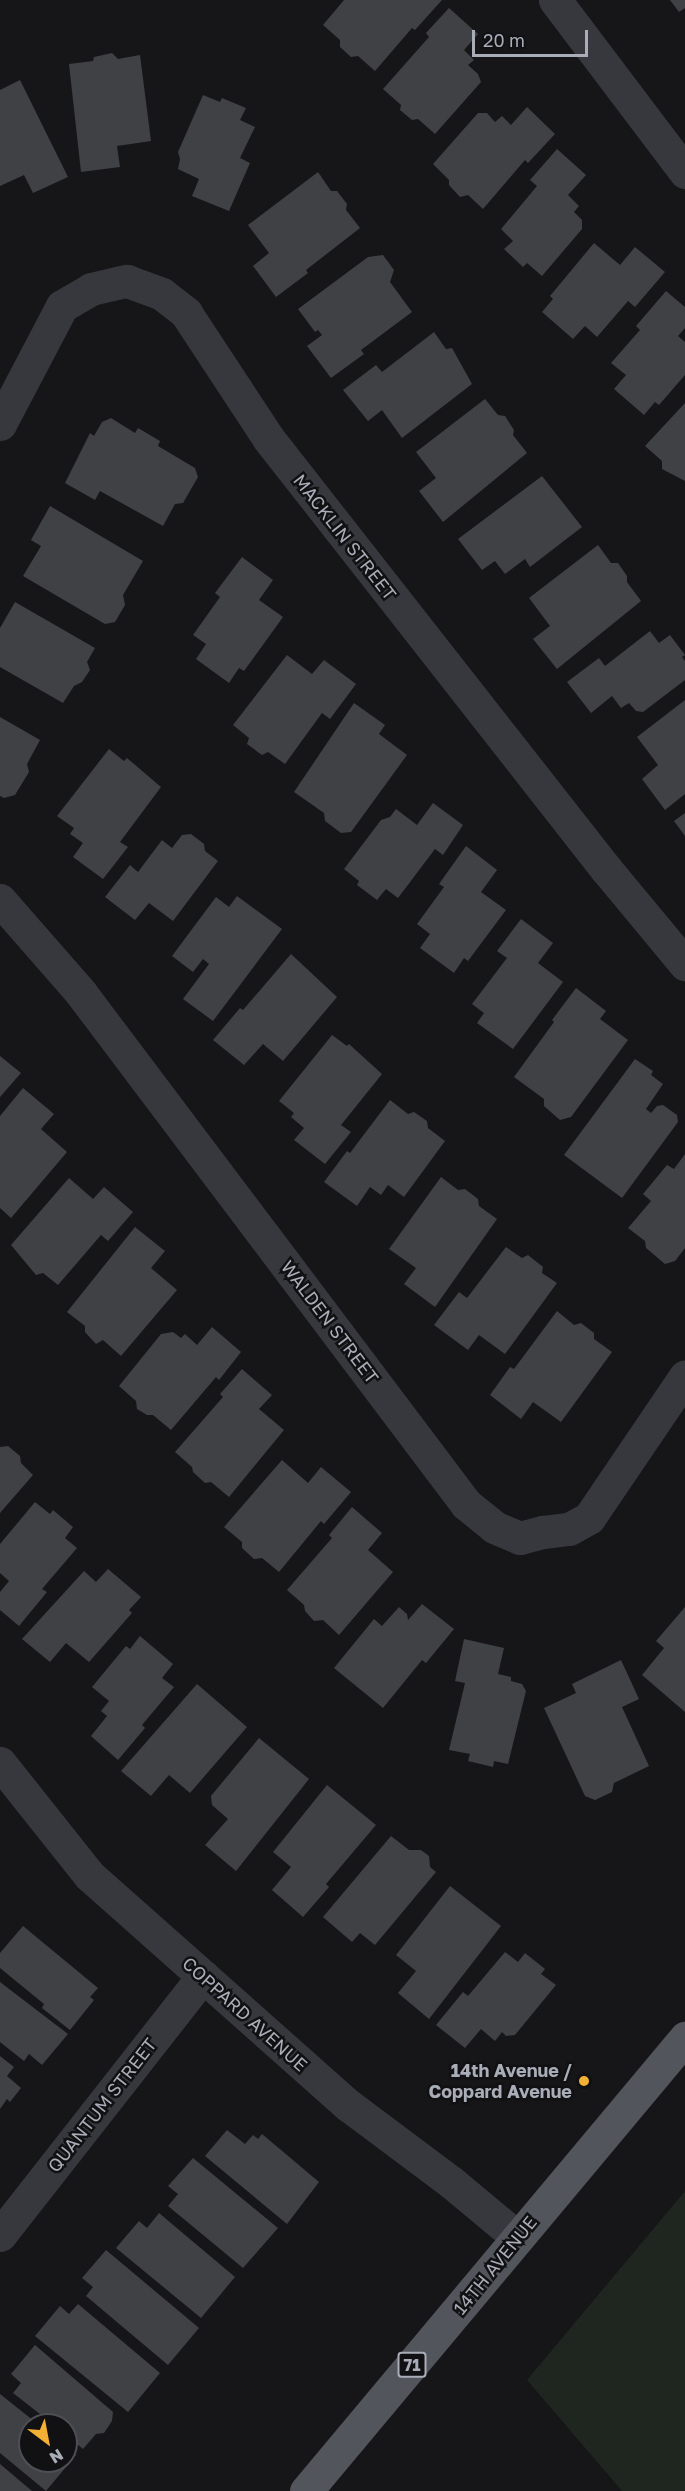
<!DOCTYPE html>
<style>
body{margin:0}
#map{position:relative;width:685px;height:2491px;overflow:hidden;background:#161618;font-family:"Golos Text",sans-serif}
div>[style]{position:absolute}
.green>*{inset:0;background:#1e261f}
.building>*{inset:0;background:#404145}
.minor>*{height:33px;margin:-16.5px;padding:0 16.5px;transform-origin:16.5px;border-radius:16.5px;background:#37383d}
.primary>*{height:33px;margin:-16.5px;padding:0 16.5px;transform-origin:16.5px;border-radius:16.5px;background:#53555c}
.dots>*{width:16px;height:16px;translate:-50% -50%;box-sizing:border-box;border:3px solid #111113;border-radius:50%}
span{translate:-50% -50%;white-space:nowrap;text-align:center;line-height:1.15;-webkit-text-stroke:5px #111113;paint-order:stroke}
.shield-label span{padding:2px 4px;background:#111113;border:2px solid;border-radius:4px;-webkit-text-stroke-width:0}
.shield-label{font-size:16px;color:#a8adb8;font-weight:700}
.street-label{font-size:18px;color:#a8adb8}
.poi-label{font-size:18px;color:#a8adb8;font-weight:700}
.right{translate:-100% -50%;text-align:right}
.north{position:absolute;left:18px;top:2413px;width:60px;height:60px;box-sizing:border-box;background:#111113;border:2px solid #4d4f55;border-radius:50%;rotate:148deg;font-size:16px;font-weight:700;line-height:24px;text-align:center;color:#a8adb8}
.north::after{content:'';display:block;margin:auto;width:21px;height:27px;background:#f2b134;clip-path:polygon(50% 0,100% 100%,50% 72%,0 100%)}
.scale{position:absolute;left:472px;top:30px;width:116px;height:27px;box-sizing:border-box;border:3px solid #a8adb8;border-top:0;padding-left:8px;font-size:18px;line-height:21px;white-space:nowrap;color:#a8adb8;-webkit-text-stroke:4px #111113;paint-order:stroke}
</style>
<div id="map">
<div class="green">
<i style="clip-path:polygon(685px 2191px,685px 2491px,622px 2491px,527px 2380px)"></i>
</div>
<div class="building">
<i style="clip-path:polygon(344px 0,442px 0,415px 30px,412px 28px,375px 71px,358px 56px,351px 57px,340px 47px,340px 40px,323px 25px)"></i>
<i style="clip-path:polygon(670px 0,685px 0,685px 8px,679px 12px)"></i>
<i style="clip-path:polygon(449px 8px,478px 34px,464px 50px,474px 60px,468px 65px,478px 74px,481px 82px,435px 134px,418px 119px,412px 120px,400px 110px,401px 105px,383px 89px,429px 37px,426px 33px)"></i>
<i style="clip-path:polygon(112px 53px,118px 59px,140px 55px,151px 141px,117px 146px,120px 167px,81px 172px,69px 64px,93px 61px,94px 57px)"></i>
<i style="clip-path:polygon(20px 80px,68px 177px,33px 193px,24px 175px,0 186px,0 90px)"></i>
<i style="clip-path:polygon(203px 95px,220px 102px,222px 98px,246px 108px,240px 120px,255px 127px,240px 158px,250px 163px,229px 211px,192px 196px,199px 179px,178px 169px,180px 159px,178px 152px)"></i>
<i style="clip-path:polygon(527px 107px,555px 134px,528px 163px,525px 160px,483px 209px,468px 195px,460px 197px,449px 185px,449px 180px,433px 164px,478px 113px,487px 113px,495px 122px,502px 116px,511px 125px)"></i>
<i style="clip-path:polygon(557px 149px,586px 175px,568px 195px,579px 206px,574px 212px,582px 220px,582px 229px,542px 276px,527px 263px,523px 267px,504px 249px,513px 241px,501px 229px,537px 186px,530px 180px)"></i>
<i style="clip-path:polygon(318px 172px,331px 191px,337px 191px,347px 204px,346px 210px,360px 228px,306px 270px,308px 273px,276px 297px,253px 266px,269px 253px,248px 225px)"></i>
<i style="clip-path:polygon(594px 243px,620px 265px,635px 247px,665px 272px,635px 307px,628px 301px,597px 337px,585px 326px,573px 339px,542px 312px,553px 299px,550px 296px)"></i>
<i style="clip-path:polygon(383px 255px,394px 270px,390px 282px,412px 312px,361px 350px,364px 354px,331px 378px,307px 346px,322px 335px,318px 330px,315px 332px,298px 309px,368px 257px)"></i>
<i style="clip-path:polygon(666px 291px,685px 307px,685px 328px,678px 336px,685px 342px,685px 375px,659px 405px,655px 402px,644px 415px,614px 389px,626px 375px,611px 363px,640px 330px,636px 326px)"></i>
<i style="clip-path:polygon(434px 332px,446px 349px,452px 348px,472px 384px,402px 438px,382px 410px,368px 421px,343px 390px,376px 365px,382px 372px)"></i>
<i style="clip-path:polygon(485px 399px,498px 415px,505px 416px,514px 430px,513px 435px,527px 453px,443px 522px,419px 491px,436px 478px,416px 452px)"></i>
<i style="clip-path:polygon(685px 403px,685px 481px,662px 469px,662px 461px,645px 446px)"></i>
<i style="clip-path:polygon(111px 418px,135px 433px,138px 428px,160px 441px,158px 446px,195px 468px,198px 477px,183px 503px,175px 504px,163px 526px,100px 491px,95px 500px,65px 483px,90px 433px,94px 436px,102px 422px)"></i>
<i style="clip-path:polygon(542px 476px,582px 527px,530px 567px,525px 559px,505px 574px,495px 561px,482px 570px,458px 539px)"></i>
<i style="clip-path:polygon(50px 506px,143px 561px,123px 595px,125px 605px,115px 622px,105px 624px,23px 576px,41px 546px,31px 540px)"></i>
<i style="clip-path:polygon(598px 545px,611px 563px,618px 563px,627px 576px,627px 582px,641px 601px,557px 669px,533px 639px,550px 626px,529px 598px)"></i>
<i style="clip-path:polygon(242px 557px,273px 580px,259px 600px,283px 617px,244px 671px,239px 668px,229px 683px,196px 659px,206px 644px,193px 635px,220px 597px,215px 593px)"></i>
<i style="clip-path:polygon(15px 602px,95px 648px,87px 662px,90px 670px,82px 682px,74px 686px,63px 703px,0 667px,0 628px)"></i>
<i style="clip-path:polygon(650px 631px,659px 643px,670px 635px,685px 655px,682px 657px,685px 661px,685px 680px,643px 712px,636px 711px,629px 703px,621px 708px,612px 696px,591px 713px,567px 682px,599px 658px,605px 666px)"></i>
<i style="clip-path:polygon(287px 655px,312px 674px,324px 660px,356px 684px,330px 719px,322px 713px,285px 764px,268px 752px,262px 755px,247px 744px,249px 738px,233px 725px)"></i>
<i style="clip-path:polygon(685px 700px,685px 794px,665px 810px,642px 779px,658px 765px,637px 737px)"></i>
<i style="clip-path:polygon(354px 703px,385px 725px,379px 734px,407px 755px,351px 832px,341px 833px,325px 821px,324px 813px,294px 792px)"></i>
<i style="clip-path:polygon(0 717px,40px 740px,27px 764px,29px 772px,15px 795px,4px 798px,0 796px)"></i>
<i style="clip-path:polygon(109px 749px,124px 761px,127px 758px,161px 787px,120px 842px,128px 847px,103px 879px,73px 857px,83px 843px,70px 834px,74px 828px,57px 816px)"></i>
<i style="clip-path:polygon(433px 803px,463px 825px,443px 855px,435px 849px,398px 898px,386px 889px,377px 900px,357px 885px,359px 881px,344px 869px,381px 820px,390px 817px,396px 809px,417px 825px)"></i>
<i style="clip-path:polygon(685px 813px,685px 836px,674px 821px)"></i>
<i style="clip-path:polygon(191px 834px,204px 844px,205px 851px,218px 861px,173px 921px,149px 903px,135px 920px,105px 897px,130px 865px,138px 872px,162px 840px,172px 848px,182px 835px)"></i>
<i style="clip-path:polygon(466px 846px,497px 870px,481px 892px,506px 910px,468px 961px,464px 958px,454px 973px,420px 948px,430px 934px,417px 924px,444px 887px,439px 884px)"></i>
<i style="clip-path:polygon(237px 896px,282px 929px,213px 1021px,183px 999px,209px 964px,203px 959px,193px 972px,172px 956px,216px 897px,229px 907px)"></i>
<i style="clip-path:polygon(521px 919px,553px 943px,538px 963px,563px 982px,513px 1049px,477px 1023px,484px 1013px,472px 1004px,507px 958px,497px 951px)"></i>
<i style="clip-path:polygon(291px 954px,337px 997px,283px 1061px,263px 1044px,244px 1065px,213px 1040px,240px 1008px,243px 1010px)"></i>
<i style="clip-path:polygon(576px 988px,606px 1011px,600px 1019px,628px 1040px,571px 1117px,560px 1120px,544px 1106px,544px 1099px,514px 1077px,554px 1022px,552px 1020px)"></i>
<i style="clip-path:polygon(332px 1035px,347px 1046px,349px 1044px,382px 1074px,341px 1125px,351px 1132px,325px 1164px,294px 1140px,304px 1128px,291px 1117px,294px 1113px,279px 1101px)"></i>
<i style="clip-path:polygon(0 1056px,21px 1073px,0 1097px)"></i>
<i style="clip-path:polygon(635px 1059px,653px 1071px,651px 1075px,663px 1084px,646px 1109px,651px 1113px,657px 1106px,663px 1105px,677px 1115px,678px 1122px,622px 1198px,564px 1155px)"></i>
<i style="clip-path:polygon(23px 1088px,54px 1114px,41px 1129px,67px 1152px,11px 1218px,0 1208px,0 1116px)"></i>
<i style="clip-path:polygon(390px 1100px,408px 1114px,414px 1112px,427px 1121px,428px 1128px,445px 1141px,404px 1197px,388px 1185px,381px 1195px,370px 1187px,357px 1206px,324px 1182px,347px 1151px,350px 1153px)"></i>
<i style="clip-path:polygon(685px 1154px,685px 1248px,675px 1261px,665px 1264px,646px 1248px,645px 1241px,628px 1228px,651px 1201px,643px 1194px,667px 1165px,674px 1169px)"></i>
<i style="clip-path:polygon(441px 1177px,458px 1190px,465px 1189px,478px 1199px,479px 1206px,497px 1219px,435px 1307px,404px 1284px,416px 1268px,389px 1249px)"></i>
<i style="clip-path:polygon(69px 1178px,93px 1199px,104px 1187px,133px 1212px,108px 1241px,101px 1235px,58px 1285px,43px 1273px,36px 1275px,11px 1245px)"></i>
<i style="clip-path:polygon(135px 1227px,165px 1251px,151px 1268px,177px 1290px,121px 1356px,103px 1340px,96px 1344px,85px 1332px,85px 1326px,67px 1312px)"></i>
<i style="clip-path:polygon(506px 1247px,522px 1258px,528px 1255px,543px 1267px,542px 1273px,557px 1283px,505px 1354px,479px 1335px,468px 1350px,434px 1325px,459px 1292px,467px 1298px)"></i>
<i style="clip-path:polygon(557px 1311px,574px 1325px,581px 1323px,594px 1333px,594px 1339px,612px 1352px,561px 1422px,533px 1402px,521px 1419px,490px 1395px,510px 1367px,514px 1369px)"></i>
<i style="clip-path:polygon(212px 1327px,241px 1352px,219px 1380px,216px 1377px,171px 1430px,153px 1415px,147px 1415px,137px 1409px,136px 1401px,119px 1386px,161px 1334px,173px 1332px,181px 1338px,185px 1334px,197px 1345px)"></i>
<i style="clip-path:polygon(242px 1369px,272px 1395px,259px 1409px,284px 1430px,229px 1497px,211px 1482px,205px 1483px,193px 1472px,192px 1467px,175px 1452px,223px 1397px,220px 1394px)"></i>
<i style="clip-path:polygon(8px 1446px,20px 1456px,21px 1463px,33px 1475px,0 1513px,0 1447px)"></i>
<i style="clip-path:polygon(282px 1460px,308px 1483px,321px 1467px,351px 1492px,324px 1524px,321px 1521px,279px 1572px,262px 1558px,254px 1559px,242px 1548px,242px 1542px,224px 1527px)"></i>
<i style="clip-path:polygon(35px 1502px,50px 1514px,53px 1510px,73px 1527px,65px 1538px,77px 1548px,42px 1589px,47px 1592px,19px 1626px,0 1610px,0 1592px,9px 1581px,0 1573px,0 1544px)"></i>
<i style="clip-path:polygon(352px 1507px,382px 1533px,368px 1550px,393px 1572px,339px 1635px,323px 1620px,314px 1621px,305px 1611px,304px 1605px,287px 1590px,332px 1538px,329px 1535px)"></i>
<i style="clip-path:polygon(108px 1569px,141px 1597px,129px 1610px,132px 1613px,89px 1662px,66px 1643px,50px 1662px,22px 1639px,84px 1571px,96px 1582px)"></i>
<i style="clip-path:polygon(422px 1604px,454px 1629px,426px 1663px,422px 1660px,383px 1708px,334px 1668px,374px 1619px,382px 1626px,399px 1607px,407px 1614px,408px 1620px)"></i>
<i style="clip-path:polygon(685px 1607px,685px 1712px,642px 1675px,664px 1648px,656px 1641px)"></i>
<i style="clip-path:polygon(140px 1636px,173px 1664px,162px 1678px,174px 1687px,142px 1725px,145px 1728px,118px 1760px,91px 1736px,107px 1716px,101px 1711px,109px 1701px,92px 1687px,126px 1646px,130px 1649px)"></i>
<i style="clip-path:polygon(464px 1639px,504px 1648px,498px 1674px,511px 1677px,511px 1681px,522px 1684px,526px 1691px,508px 1764px,494px 1761px,493px 1767px,468px 1761px,470px 1754px,449px 1750px,465px 1683px,455px 1681px)"></i>
<i style="clip-path:polygon(621px 1660px,639px 1699px,622px 1707px,649px 1766px,614px 1783px,612px 1792px,595px 1800px,585px 1796px,544px 1708px,576px 1693px,572px 1684px)"></i>
<i style="clip-path:polygon(197px 1684px,247px 1727px,190px 1793px,169px 1775px,151px 1796px,121px 1771px)"></i>
<i style="clip-path:polygon(259px 1738px,309px 1779px,236px 1871px,205px 1845px,228px 1819px,212px 1805px,211px 1796px)"></i>
<i style="clip-path:polygon(327px 1785px,376px 1825px,326px 1884px,329px 1887px,303px 1917px,272px 1890px,291px 1867px,273px 1852px)"></i>
<i style="clip-path:polygon(391px 1836px,409px 1850px,421px 1850px,429px 1856px,430px 1867px,436px 1872px,375px 1945px,360px 1933px,352px 1942px,323px 1917px)"></i>
<i style="clip-path:polygon(450px 1886px,501px 1926px,429px 2019px,398px 1993px,416px 1971px,396px 1955px)"></i>
<i style="clip-path:polygon(23px 1926px,98px 1988px,90px 1997px,94px 2000px,70px 2030px,42px 2008px,44px 2004px,0 1968px,0 1953px)"></i>
<i style="clip-path:polygon(505px 1952px,518px 1962px,525px 1953px,545px 1969px,541px 1974px,556px 1985px,515px 2035px,506px 2036px,502px 2032px,495px 2041px,481px 2029px,465px 2048px,436px 2025px,463px 1992px,468px 1996px)"></i>
<i style="clip-path:polygon(0 1982px,68px 2034px,42px 2065px,29px 2054px,24px 2061px,0 2042px)"></i>
<i style="clip-path:polygon(0 2056px,14px 2067px,7px 2076px,21px 2088px,10px 2102px,7px 2099px,0 2109px)"></i>
<i style="clip-path:polygon(227px 2130px,245px 2144px,253px 2135px,258px 2139px,262px 2134px,319px 2182px,287px 2224px,205px 2156px)"></i>
<i style="clip-path:polygon(193px 2158px,278px 2228px,243px 2268px,168px 2206px,178px 2194px,168px 2186px)"></i>
<i style="clip-path:polygon(159px 2213px,235px 2277px,201px 2318px,116px 2248px,139px 2221px,147px 2228px)"></i>
<i style="clip-path:polygon(106px 2250px,199px 2328px,168px 2365px,86px 2296px,93px 2287px,82px 2278px)"></i>
<i style="clip-path:polygon(78px 2304px,160px 2373px,128px 2412px,35px 2336px,60px 2306px,69px 2314px)"></i>
<i style="clip-path:polygon(35px 2345px,113px 2412px,112px 2421px,104px 2433px,96px 2434px,83px 2449px,66px 2435px,66px 2425px,54px 2425px,13px 2393px,21px 2383px,11px 2374px)"></i>
<i style="clip-path:polygon(0 2394px,39px 2425px,30px 2425px,30px 2461px,66px 2461px,66px 2447px,76px 2455px,46px 2491px,0 2453px)"></i>
<i style="clip-path:polygon(0 2464px,32px 2491px,0 2491px)"></i>
</div>
<div class="minor">
<i style="left:555px;top:0;width:216px;rotate:52.9deg"></i>
<i style="left:0;top:424px;width:133px;rotate:-62.3deg"></i>
<i style="left:62px;top:306px;width:34px;rotate:-30deg"></i>
<i style="left:91px;top:289px;width:37px;rotate:-13deg"></i>
<i style="left:127px;top:281px;width:37px;rotate:20deg"></i>
<i style="left:162px;top:294px;width:31px;rotate:38deg"></i>
<i style="left:186px;top:313px;width:149px;rotate:56.7deg"></i>
<i style="left:268px;top:438px;width:548px;rotate:51.9deg"></i>
<i style="left:606px;top:869px;width:124px;rotate:50.3deg"></i>
<i style="left:0;top:900px;width:123px;rotate:48.9deg"></i>
<i style="left:81px;top:993px;width:640px;rotate:53deg"></i>
<i style="left:466px;top:1504px;width:36px;rotate:39deg"></i>
<i style="left:494px;top:1527px;width:28px;rotate:23deg"></i>
<i style="left:520px;top:1538px;width:24px;rotate:-15deg"></i>
<i style="left:543px;top:1532px;width:26px;rotate:-7deg"></i>
<i style="left:569px;top:1529px;width:23px;rotate:-29deg"></i>
<i style="left:589px;top:1518px;width:171px;rotate:-55.9deg"></i>
<i style="left:0;top:1763px;width:144px;rotate:51.5deg"></i>
<i style="left:90px;top:1876px;width:345px;rotate:41.6deg"></i>
<i style="left:348px;top:2105px;width:129px;rotate:36.8deg"></i>
<i style="left:451px;top:2182px;width:86px;rotate:39.8deg"></i>
<i style="left:0;top:2235px;width:329px;rotate:-51.9deg"></i>
</div>
<div class="primary">
<i style="left:306px;top:2491px;width:591px;rotate:-50.08deg"></i>
</div>
<div class="dots">
<i style="left:584px;top:2081px;background:#f2b134"></i>
</div>
<div class="shield-label">
<span style="left:412px;top:2365px">71</span>
</div>
<div class="street-label">
<span style="left:345px;top:537px;rotate:52deg">MACKLIN STREET</span>
<span style="left:330px;top:1322px;rotate:53deg">WALDEN STREET</span>
<span style="left:245px;top:2014px;rotate:42deg">COPPARD AVENUE</span>
<span style="left:102px;top:2105px;rotate:-52deg">QUANTUM STREET</span>
<span style="left:495px;top:2265px;rotate:-51deg">14TH AVENUE</span>
</div>
<div class="poi-label">
<span class="right" style="left:572px;top:2081px">14th Avenue /<br>Coppard Avenue</span>
</div>
<div class="north">N</div>
<div class="scale">20 m</div>
</div>
